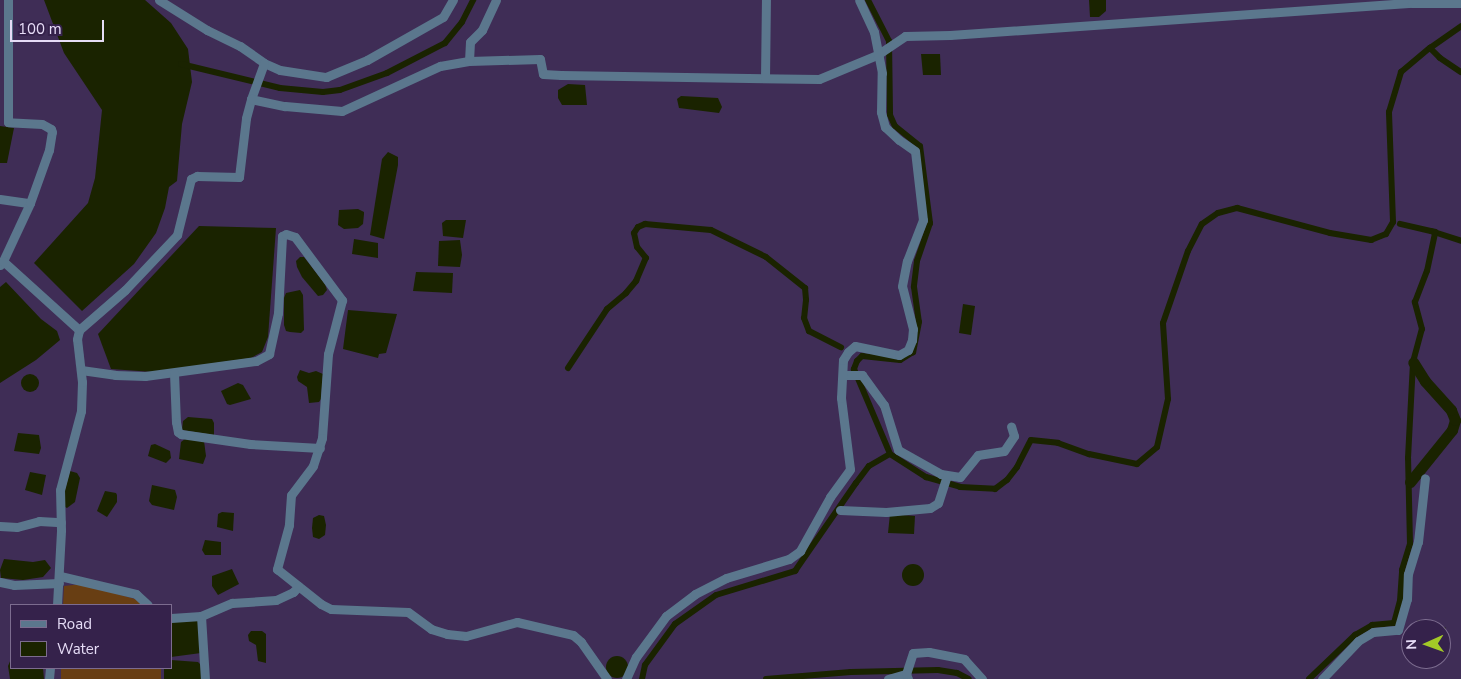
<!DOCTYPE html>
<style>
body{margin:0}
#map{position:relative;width:1461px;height:679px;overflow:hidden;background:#3f2d56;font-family:"Nunito Sans",sans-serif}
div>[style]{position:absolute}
.green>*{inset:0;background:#683e13}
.water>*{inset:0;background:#1a2300}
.round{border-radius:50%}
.canal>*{height:6px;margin:-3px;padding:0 3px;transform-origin:3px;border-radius:3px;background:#1a2300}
.river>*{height:11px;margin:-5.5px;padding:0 5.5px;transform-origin:5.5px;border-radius:5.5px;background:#1a2300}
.minor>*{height:9px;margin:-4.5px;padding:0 4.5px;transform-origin:4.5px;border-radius:4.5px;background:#5b778d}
span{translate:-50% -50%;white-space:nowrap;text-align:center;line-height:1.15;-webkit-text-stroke:4px #35224b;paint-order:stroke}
.legend{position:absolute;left:10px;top:604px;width:162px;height:65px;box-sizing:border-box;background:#35224b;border:1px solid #7c6c8f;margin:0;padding:6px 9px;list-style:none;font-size:15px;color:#e6dcf6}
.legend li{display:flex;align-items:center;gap:10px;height:25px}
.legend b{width:25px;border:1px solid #7c6c8f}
.north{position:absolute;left:1401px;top:619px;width:50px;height:50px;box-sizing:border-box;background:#35224b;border:1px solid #7c6c8f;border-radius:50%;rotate:268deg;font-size:14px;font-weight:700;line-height:20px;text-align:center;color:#e6dcf6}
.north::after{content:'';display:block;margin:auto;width:18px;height:22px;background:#a3c927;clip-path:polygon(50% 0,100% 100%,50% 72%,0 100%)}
.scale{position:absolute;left:10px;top:20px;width:94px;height:22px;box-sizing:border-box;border:2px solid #e6dcf6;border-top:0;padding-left:6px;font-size:15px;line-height:18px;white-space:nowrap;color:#e6dcf6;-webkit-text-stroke:4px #35224b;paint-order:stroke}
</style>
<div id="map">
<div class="green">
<i style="clip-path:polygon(82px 584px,135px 599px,143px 605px,63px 605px,64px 586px)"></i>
<i style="clip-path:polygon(61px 668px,161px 668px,161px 679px,61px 679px)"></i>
</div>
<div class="water">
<i style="clip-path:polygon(44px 0,145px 0,171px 23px,188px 49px,192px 82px,182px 124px,177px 181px,169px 187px,165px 208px,156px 233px,134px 264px,82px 311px,34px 263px,88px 203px,95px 178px,102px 110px,64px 53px)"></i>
<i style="clip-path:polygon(1089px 0,1106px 0,1106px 11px,1099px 17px,1090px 17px)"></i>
<i style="clip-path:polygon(921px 54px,940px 54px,941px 75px,923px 75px)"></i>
<i style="clip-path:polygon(568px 84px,585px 85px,587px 105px,562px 105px,558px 98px,558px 90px)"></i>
<i style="clip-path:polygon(681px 96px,718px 98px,722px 107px,719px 113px,679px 108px,677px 99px)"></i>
<i style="clip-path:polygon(0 126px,14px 128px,7px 163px,0 163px)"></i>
<i style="clip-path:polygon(388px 152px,398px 157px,398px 165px,384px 239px,370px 235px,382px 159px)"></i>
<i style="clip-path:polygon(358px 209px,364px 212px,364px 214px,363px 224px,358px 228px,344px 229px,338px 225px,339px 210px)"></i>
<i style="clip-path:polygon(446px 220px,466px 220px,463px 238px,443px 236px,442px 223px)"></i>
<i style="clip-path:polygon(199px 226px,276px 228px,268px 337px,262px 352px,251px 358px,153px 372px,111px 369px,98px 334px)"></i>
<i style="clip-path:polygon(354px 239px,378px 243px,378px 258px,352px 254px)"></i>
<i style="clip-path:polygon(460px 240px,462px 255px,460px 267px,438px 266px,439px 241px)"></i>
<i style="clip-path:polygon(300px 257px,304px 257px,325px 284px,327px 290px,323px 295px,318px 296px,302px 277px,297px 267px,296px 261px)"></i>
<i style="clip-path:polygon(416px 272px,453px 273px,452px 293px,413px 291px)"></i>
<i style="clip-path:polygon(6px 282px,41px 319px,57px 331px,60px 340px,36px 360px,0 383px,0 287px)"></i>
<i style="clip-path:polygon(300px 290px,303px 295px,304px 330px,301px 333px,290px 332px,286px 331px,284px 325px,284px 298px,286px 293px)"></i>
<i style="clip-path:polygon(963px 304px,975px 306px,971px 335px,959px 333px)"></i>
<i style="clip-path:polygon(348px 310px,397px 314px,386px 353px,379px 354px,378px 358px,343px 349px)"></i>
<i style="clip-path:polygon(300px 370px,309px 373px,316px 371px,323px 374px,321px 399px,319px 402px,309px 403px,307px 387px,298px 381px,297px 377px)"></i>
<i class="round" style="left:21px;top:374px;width:18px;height:18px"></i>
<i style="clip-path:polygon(238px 383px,243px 385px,251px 399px,230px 405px,227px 404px,221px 391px)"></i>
<i style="clip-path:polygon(188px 417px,212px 419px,214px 423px,214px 435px,182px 430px,183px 421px)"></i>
<i style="clip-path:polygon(18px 433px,39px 435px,41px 448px,39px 454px,14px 451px)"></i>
<i style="clip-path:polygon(185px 439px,204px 441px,206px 456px,203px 464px,179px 459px,181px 442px)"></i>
<i style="clip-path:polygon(155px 444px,170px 451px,171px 458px,166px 463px,148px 456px,151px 445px)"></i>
<i style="clip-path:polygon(70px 471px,77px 473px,80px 478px,75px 502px,67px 508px,63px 506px,62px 501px)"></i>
<i style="clip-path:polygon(30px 472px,46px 475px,42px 495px,25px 490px)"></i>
<i style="clip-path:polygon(152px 485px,175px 490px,177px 497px,174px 510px,152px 505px,149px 501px)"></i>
<i style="clip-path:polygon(105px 491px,116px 493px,117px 495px,117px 502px,107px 517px,97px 511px)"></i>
<i style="clip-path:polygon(222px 512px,234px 513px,233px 531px,217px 527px,218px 514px)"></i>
<i style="clip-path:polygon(890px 514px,915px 516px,914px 534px,888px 533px)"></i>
<i style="clip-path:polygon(319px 515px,324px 516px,326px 525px,325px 535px,319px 539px,313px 537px,312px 528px,313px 518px)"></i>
<i style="clip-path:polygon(205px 540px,221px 542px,221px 555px,205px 555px,202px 550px)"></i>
<i style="clip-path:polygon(4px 559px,33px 562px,45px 560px,51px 568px,43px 577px,23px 580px,1px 578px,0 570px)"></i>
<i class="round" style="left:902px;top:564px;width:22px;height:22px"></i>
<i style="clip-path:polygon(232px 569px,239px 584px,218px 595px,212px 586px,212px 576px)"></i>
<i style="clip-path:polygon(198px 619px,201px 653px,171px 657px,171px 620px)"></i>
<i style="clip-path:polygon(1418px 620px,1437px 623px,1446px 628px,1441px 646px,1441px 629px,1413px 629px)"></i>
<i style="clip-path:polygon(251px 631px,262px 631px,266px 634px,266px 663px,258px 661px,256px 645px,249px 641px,248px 635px)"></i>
<i class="round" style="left:606px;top:656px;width:22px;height:22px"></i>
<i style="clip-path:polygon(11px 659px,11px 668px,43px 668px,44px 679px,10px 679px,8px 666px)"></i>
<i style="clip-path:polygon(171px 660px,198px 662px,202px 666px,203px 679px,164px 679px,164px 668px,171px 668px)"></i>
</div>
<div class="canal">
<i style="left:868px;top:0;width:46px;rotate:62.9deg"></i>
<i style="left:889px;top:41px;width:74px;rotate:89.2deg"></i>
<i style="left:890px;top:115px;width:12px;rotate:66deg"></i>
<i style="left:895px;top:126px;width:32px;rotate:39deg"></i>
<i style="left:920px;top:146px;width:78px;rotate:82.6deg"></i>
<i style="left:930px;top:223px;width:40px;rotate:108.9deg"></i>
<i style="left:917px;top:261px;width:26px;rotate:97deg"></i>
<i style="left:914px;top:287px;width:35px;rotate:82deg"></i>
<i style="left:919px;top:322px;width:31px;rotate:101deg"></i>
<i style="left:913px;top:352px;width:15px;rotate:148deg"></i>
<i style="left:900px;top:360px;width:38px;rotate:-174deg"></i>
<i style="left:862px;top:356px;width:7px;rotate:135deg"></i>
<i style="left:857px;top:361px;width:9px;rotate:111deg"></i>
<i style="left:854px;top:369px;width:92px;rotate:67deg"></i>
<i style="left:890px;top:454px;width:43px;rotate:32.6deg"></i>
<i style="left:926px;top:477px;width:35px;rotate:16deg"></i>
<i style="left:960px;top:487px;width:35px;rotate:3deg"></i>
<i style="left:995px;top:489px;width:15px;rotate:-37deg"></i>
<i style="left:1007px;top:480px;width:16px;rotate:-52deg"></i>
<i style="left:1017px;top:467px;width:30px;rotate:-63deg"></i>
<i style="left:1031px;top:440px;width:27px;rotate:6deg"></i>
<i style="left:1058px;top:443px;width:33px;rotate:20deg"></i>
<i style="left:1089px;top:454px;width:49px;rotate:11.8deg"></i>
<i style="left:1137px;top:464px;width:26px;rotate:-40deg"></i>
<i style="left:1157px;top:447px;width:49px;rotate:-77.1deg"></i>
<i style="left:1168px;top:399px;width:76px;rotate:-93.8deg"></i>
<i style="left:1163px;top:323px;width:76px;rotate:-70.9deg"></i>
<i style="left:1188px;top:251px;width:30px;rotate:-63deg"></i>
<i style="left:1202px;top:224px;width:19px;rotate:-35deg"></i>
<i style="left:1218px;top:213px;width:20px;rotate:-15deg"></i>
<i style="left:1237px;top:208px;width:96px;rotate:15deg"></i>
<i style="left:1330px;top:233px;width:42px;rotate:9.7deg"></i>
<i style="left:1371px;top:240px;width:16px;rotate:-22deg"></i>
<i style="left:1386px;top:234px;width:14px;rotate:-60deg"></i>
<i style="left:1393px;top:222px;width:110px;rotate:-92.1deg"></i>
<i style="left:1389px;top:112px;width:42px;rotate:-73.3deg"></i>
<i style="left:1401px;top:72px;width:38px;rotate:-40deg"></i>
<i style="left:1430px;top:48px;width:14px;rotate:45deg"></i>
<i style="left:1440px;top:58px;width:25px;rotate:34deg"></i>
<i style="left:1430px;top:48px;width:38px;rotate:-35deg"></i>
<i style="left:181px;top:64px;width:102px;rotate:13.6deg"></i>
<i style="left:280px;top:88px;width:43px;rotate:5.3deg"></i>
<i style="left:323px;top:92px;width:17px;rotate:-7deg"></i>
<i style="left:340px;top:90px;width:50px;rotate:-19.9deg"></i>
<i style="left:387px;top:73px;width:65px;rotate:-27.3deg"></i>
<i style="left:445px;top:43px;width:27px;rotate:-51deg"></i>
<i style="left:462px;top:22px;width:25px;rotate:-63deg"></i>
<i style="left:1431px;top:231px;width:32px;rotate:18deg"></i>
<i style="left:568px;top:368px;width:71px;rotate:-56.5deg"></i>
<i style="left:607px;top:309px;width:25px;rotate:-40deg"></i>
<i style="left:626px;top:293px;width:16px;rotate:-50deg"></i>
<i style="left:636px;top:281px;width:25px;rotate:-67deg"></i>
<i style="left:646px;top:258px;width:14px;rotate:-129deg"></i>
<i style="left:637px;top:247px;width:14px;rotate:-102deg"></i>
<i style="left:634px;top:233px;width:7px;rotate:-56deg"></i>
<i style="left:638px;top:227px;width:8px;rotate:-23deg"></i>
<i style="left:645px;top:224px;width:66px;rotate:5.2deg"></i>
<i style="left:711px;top:230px;width:61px;rotate:26.1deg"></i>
<i style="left:766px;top:257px;width:50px;rotate:38.5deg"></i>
<i style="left:805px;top:288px;width:12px;rotate:85deg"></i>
<i style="left:806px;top:300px;width:18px;rotate:96deg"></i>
<i style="left:804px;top:318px;width:14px;rotate:69deg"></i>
<i style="left:809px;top:331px;width:36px;rotate:27deg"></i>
<i style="left:642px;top:679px;width:14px;rotate:-78deg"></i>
<i style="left:645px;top:665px;width:51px;rotate:-53.8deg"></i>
<i style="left:675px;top:624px;width:50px;rotate:-35.3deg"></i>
<i style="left:716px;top:595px;width:83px;rotate:-16.9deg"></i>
<i style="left:795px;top:571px;width:107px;rotate:-55.3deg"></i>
<i style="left:856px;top:483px;width:21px;rotate:-53deg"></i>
<i style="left:869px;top:466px;width:24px;rotate:-30deg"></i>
<i style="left:766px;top:679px;width:85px;rotate:-4.7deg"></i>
<i style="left:851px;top:672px;width:87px;rotate:-1.3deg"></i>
<i style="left:938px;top:670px;width:19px;rotate:9deg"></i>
<i style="left:957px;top:673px;width:13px;rotate:27deg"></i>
<i style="left:1309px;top:679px;width:64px;rotate:-43.7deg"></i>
<i style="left:1355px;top:635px;width:20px;rotate:-30deg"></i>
<i style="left:1372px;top:625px;width:22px;rotate:-5deg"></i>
<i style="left:1394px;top:623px;width:23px;rotate:-75deg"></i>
<i style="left:1400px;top:601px;width:31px;rotate:-86deg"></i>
<i style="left:1402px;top:570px;width:27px;rotate:-73deg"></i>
<i style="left:1410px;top:544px;width:86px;rotate:-91.3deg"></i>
<i style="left:1408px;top:458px;width:96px;rotate:-87deg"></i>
<i style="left:1413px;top:362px;width:34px;rotate:-75deg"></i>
<i style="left:1422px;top:329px;width:28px;rotate:-105deg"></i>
<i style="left:1415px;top:302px;width:33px;rotate:-69deg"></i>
<i style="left:1427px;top:271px;width:40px;rotate:-78deg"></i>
<i style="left:1435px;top:232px;width:36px;rotate:-167deg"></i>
</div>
<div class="river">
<i style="left:1410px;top:482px;width:67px;rotate:-51.1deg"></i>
<i style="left:1452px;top:430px;width:10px;rotate:-73deg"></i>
<i style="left:1455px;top:420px;width:11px;rotate:-112deg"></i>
<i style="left:1451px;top:410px;width:39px;rotate:-132deg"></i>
<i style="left:1425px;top:381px;width:22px;rotate:-122deg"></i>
</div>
<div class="minor">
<i style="left:159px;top:0;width:57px;rotate:32deg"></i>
<i style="left:207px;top:30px;width:37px;rotate:26deg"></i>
<i style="left:240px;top:46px;width:29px;rotate:35deg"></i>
<i style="left:264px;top:63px;width:17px;rotate:24deg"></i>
<i style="left:280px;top:70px;width:47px;rotate:8.7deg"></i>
<i style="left:326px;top:77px;width:44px;rotate:-22.5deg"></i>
<i style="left:367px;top:60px;width:87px;rotate:-29.5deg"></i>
<i style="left:443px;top:17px;width:20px;rotate:-60deg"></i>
<i style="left:469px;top:61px;width:71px;rotate:-1.6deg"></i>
<i style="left:540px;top:59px;width:15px;rotate:79deg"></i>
<i style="left:543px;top:74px;width:18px;rotate:3deg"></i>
<i style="left:561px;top:75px;width:258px;rotate:0.9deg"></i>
<i style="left:819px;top:79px;width:63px;rotate:-22.5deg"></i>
<i style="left:877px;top:55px;width:34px;rotate:-34deg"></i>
<i style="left:905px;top:36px;width:45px;rotate:-1.3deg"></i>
<i style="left:950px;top:35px;width:463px;rotate:-4deg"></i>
<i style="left:1412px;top:3px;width:49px"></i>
<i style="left:765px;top:78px;width:78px;rotate:-89.3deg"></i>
<i style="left:251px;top:99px;width:38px;rotate:-70deg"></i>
<i style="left:0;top:199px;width:30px;rotate:8deg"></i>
<i style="left:3px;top:261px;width:64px;rotate:-65deg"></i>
<i style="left:30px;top:203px;width:56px;rotate:-70.3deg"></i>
<i style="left:49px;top:150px;width:18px;rotate:-81deg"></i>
<i style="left:52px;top:132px;width:3px;rotate:-108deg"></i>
<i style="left:51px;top:129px;width:10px;rotate:-151deg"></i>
<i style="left:42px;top:124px;width:34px;rotate:-177deg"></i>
<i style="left:8px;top:122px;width:122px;rotate:-90deg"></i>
<i style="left:0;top:265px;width:5px;rotate:-53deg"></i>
<i style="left:3px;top:261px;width:103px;rotate:42.2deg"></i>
<i style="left:81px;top:370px;width:34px;rotate:8deg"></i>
<i style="left:115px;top:375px;width:30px;rotate:2deg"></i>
<i style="left:145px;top:376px;width:112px;rotate:-7.7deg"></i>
<i style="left:256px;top:361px;width:15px;rotate:-28deg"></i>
<i style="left:269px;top:354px;width:42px;rotate:-77.6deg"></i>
<i style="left:278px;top:313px;width:77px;rotate:-87deg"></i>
<i style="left:282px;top:236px;width:4px;rotate:-27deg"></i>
<i style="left:286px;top:234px;width:9px;rotate:18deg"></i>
<i style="left:295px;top:237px;width:79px;rotate:53.3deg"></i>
<i style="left:342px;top:300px;width:56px;rotate:104.5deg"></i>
<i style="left:328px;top:354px;width:84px;rotate:94.1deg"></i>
<i style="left:322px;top:438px;width:29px;rotate:108deg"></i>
<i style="left:313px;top:466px;width:36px;rotate:127deg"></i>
<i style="left:291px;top:495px;width:30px;rotate:94deg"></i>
<i style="left:289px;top:525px;width:46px;rotate:105.3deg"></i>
<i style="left:277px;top:569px;width:56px;rotate:38.5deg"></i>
<i style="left:321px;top:604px;width:11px;rotate:27deg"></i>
<i style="left:331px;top:609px;width:77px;rotate:2.2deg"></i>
<i style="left:408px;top:612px;width:29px;rotate:36deg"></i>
<i style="left:431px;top:629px;width:17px;rotate:17deg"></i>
<i style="left:447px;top:634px;width:19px;rotate:6deg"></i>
<i style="left:466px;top:636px;width:53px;rotate:-15.4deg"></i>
<i style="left:517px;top:622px;width:57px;rotate:13.1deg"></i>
<i style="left:573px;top:635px;width:11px;rotate:41deg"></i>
<i style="left:581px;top:642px;width:45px;rotate:54.9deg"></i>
<i style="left:174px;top:373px;width:49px;rotate:87.7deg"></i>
<i style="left:176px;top:422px;width:10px;rotate:79deg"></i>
<i style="left:178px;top:432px;width:4px;rotate:34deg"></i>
<i style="left:181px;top:434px;width:70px;rotate:8.2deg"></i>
<i style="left:250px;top:444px;width:70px;rotate:3.3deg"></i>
<i style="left:843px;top:375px;width:19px"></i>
<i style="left:862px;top:375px;width:37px;rotate:54deg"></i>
<i style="left:884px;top:405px;width:47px;rotate:72.7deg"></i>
<i style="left:898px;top:450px;width:49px;rotate:29.2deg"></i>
<i style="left:941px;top:474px;width:19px;rotate:9deg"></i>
<i style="left:960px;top:477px;width:28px;rotate:-51deg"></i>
<i style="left:978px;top:455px;width:26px;rotate:-9deg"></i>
<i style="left:1004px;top:451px;width:18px;rotate:-56deg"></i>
<i style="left:1014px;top:436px;width:10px;rotate:-107deg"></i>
<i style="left:840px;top:510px;width:46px;rotate:2.5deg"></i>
<i style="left:886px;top:512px;width:44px;rotate:-5.2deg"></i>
<i style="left:930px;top:508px;width:9px;rotate:-32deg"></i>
<i style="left:938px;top:503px;width:29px;rotate:-72deg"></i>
<i style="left:0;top:526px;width:17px;rotate:3deg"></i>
<i style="left:17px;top:527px;width:23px;rotate:-15deg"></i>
<i style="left:39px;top:521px;width:22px;rotate:3deg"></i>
<i style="left:60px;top:576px;width:78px;rotate:13.3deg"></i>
<i style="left:136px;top:594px;width:16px;rotate:43deg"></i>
<i style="left:0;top:582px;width:14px;rotate:12deg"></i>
<i style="left:14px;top:585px;width:45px;rotate:-2.5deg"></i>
<i style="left:57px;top:605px;width:75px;rotate:-86.9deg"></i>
<i style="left:61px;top:530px;width:40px;rotate:-91.4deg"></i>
<i style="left:60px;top:490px;width:82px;rotate:-75.1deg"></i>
<i style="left:81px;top:411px;width:29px;rotate:-88deg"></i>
<i style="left:82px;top:382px;width:43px;rotate:-96.6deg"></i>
<i style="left:77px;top:339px;width:9px;rotate:-77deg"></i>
<i style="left:79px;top:330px;width:61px;rotate:-41deg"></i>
<i style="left:125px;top:290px;width:76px;rotate:-46.6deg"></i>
<i style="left:177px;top:235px;width:58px;rotate:-76deg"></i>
<i style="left:191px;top:179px;width:7px;rotate:-27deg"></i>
<i style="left:197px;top:176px;width:42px;rotate:1.4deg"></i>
<i style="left:239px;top:177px;width:59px;rotate:-83.2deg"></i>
<i style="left:246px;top:118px;width:20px;rotate:-75deg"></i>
<i style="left:251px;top:99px;width:35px;rotate:12deg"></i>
<i style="left:285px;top:106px;width:57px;rotate:5deg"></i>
<i style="left:342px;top:111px;width:108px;rotate:-24.7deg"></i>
<i style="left:440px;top:66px;width:29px;rotate:-10deg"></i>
<i style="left:469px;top:61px;width:19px;rotate:-87deg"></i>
<i style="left:470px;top:42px;width:17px;rotate:-45deg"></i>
<i style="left:482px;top:30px;width:33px;rotate:-65deg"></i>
<i style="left:201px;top:616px;width:63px;rotate:86.4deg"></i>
<i style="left:171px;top:618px;width:30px;rotate:-4deg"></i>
<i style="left:201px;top:616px;width:34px;rotate:-23deg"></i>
<i style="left:232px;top:603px;width:44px;rotate:-3.9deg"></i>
<i style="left:276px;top:600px;width:19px;rotate:-25deg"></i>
<i style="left:293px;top:592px;width:8px;rotate:-45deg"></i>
<i style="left:49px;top:679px;width:11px;rotate:-85deg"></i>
<i style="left:626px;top:679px;width:24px;rotate:-66deg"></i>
<i style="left:636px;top:657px;width:51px;rotate:-53.8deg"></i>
<i style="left:666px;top:616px;width:36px;rotate:-37deg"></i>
<i style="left:695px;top:594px;width:35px;rotate:-27deg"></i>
<i style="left:726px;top:578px;width:66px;rotate:-16.8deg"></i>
<i style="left:789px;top:559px;width:14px;rotate:-36deg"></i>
<i style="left:800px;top:551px;width:62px;rotate:-60.9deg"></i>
<i style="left:830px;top:497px;width:34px;rotate:-54deg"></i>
<i style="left:850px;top:469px;width:72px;rotate:-97.2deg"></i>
<i style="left:841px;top:398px;width:38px;rotate:-87deg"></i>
<i style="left:843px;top:360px;width:9px;rotate:-58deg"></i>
<i style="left:848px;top:352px;width:9px;rotate:-41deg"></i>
<i style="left:855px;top:346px;width:45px;rotate:11.6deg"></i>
<i style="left:899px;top:355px;width:10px;rotate:-29deg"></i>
<i style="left:908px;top:350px;width:11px;rotate:-68deg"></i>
<i style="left:912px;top:340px;width:11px;rotate:-85deg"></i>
<i style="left:913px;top:329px;width:44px;rotate:-104.3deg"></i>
<i style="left:902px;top:286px;width:25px;rotate:-79deg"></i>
<i style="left:907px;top:261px;width:44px;rotate:-68.7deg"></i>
<i style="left:923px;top:220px;width:69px;rotate:-96.6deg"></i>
<i style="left:915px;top:151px;width:19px;rotate:-145deg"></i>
<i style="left:899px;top:140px;width:19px;rotate:-137deg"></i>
<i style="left:885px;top:127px;width:16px;rotate:-105deg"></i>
<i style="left:881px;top:112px;width:39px;rotate:-89deg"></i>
<i style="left:882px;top:73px;width:42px;rotate:-101deg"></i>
<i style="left:874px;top:32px;width:35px;rotate:-115deg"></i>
<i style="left:888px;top:679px;width:19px;rotate:-16deg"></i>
<i style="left:908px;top:679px;width:5px;rotate:-112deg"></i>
<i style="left:906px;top:674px;width:22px;rotate:-72deg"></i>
<i style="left:913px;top:653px;width:16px;rotate:-4deg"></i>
<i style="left:929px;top:652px;width:36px;rotate:11deg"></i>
<i style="left:964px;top:659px;width:27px;rotate:48deg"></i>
<i style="left:1322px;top:679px;width:52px;rotate:-46.5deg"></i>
<i style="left:1358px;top:641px;width:17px;rotate:-31deg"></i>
<i style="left:1373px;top:632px;width:25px;rotate:-5deg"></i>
<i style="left:1398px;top:630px;width:32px;rotate:-74deg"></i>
<i style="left:1407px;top:599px;width:25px;rotate:-88deg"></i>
<i style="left:1408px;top:574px;width:34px;rotate:-73deg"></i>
<i style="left:1418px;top:542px;width:64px;rotate:-83.8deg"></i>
</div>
<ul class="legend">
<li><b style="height:6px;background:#5b778d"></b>Road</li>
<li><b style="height:14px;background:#1a2300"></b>Water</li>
</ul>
<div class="north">N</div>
<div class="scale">100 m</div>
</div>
